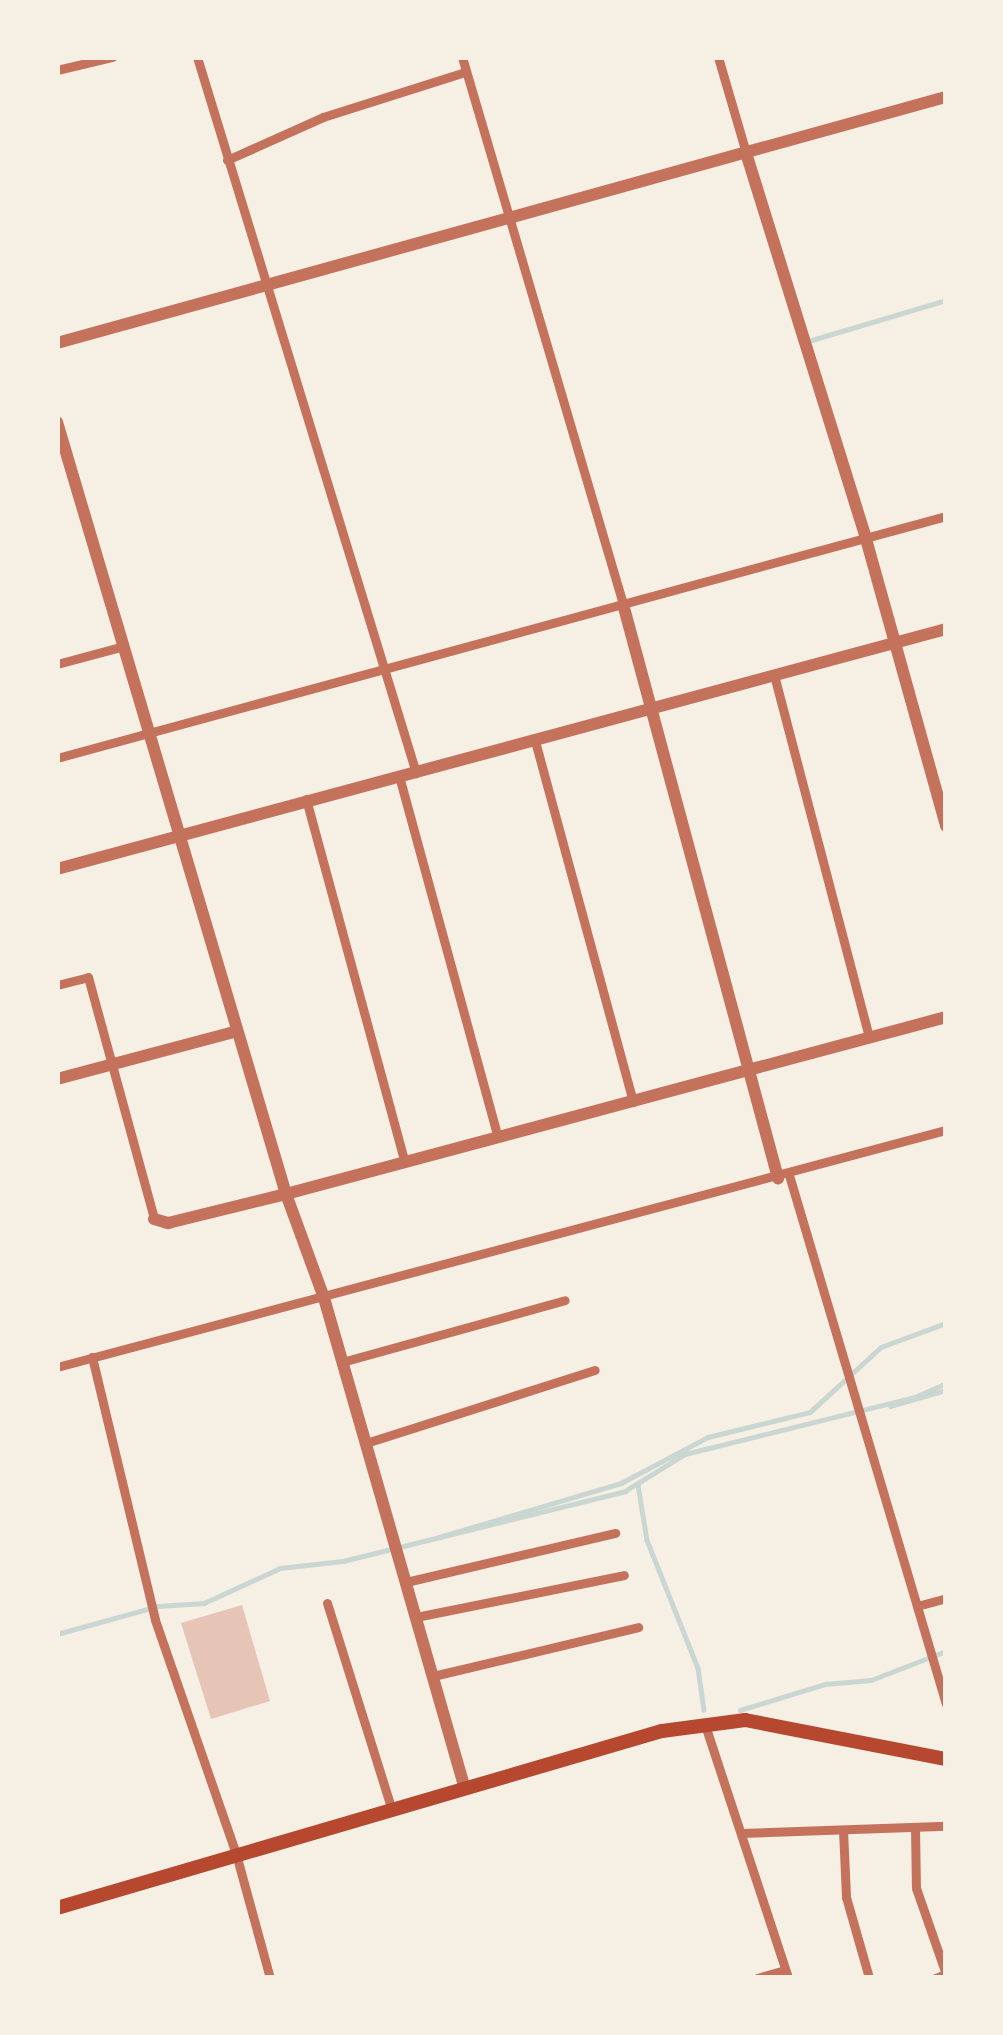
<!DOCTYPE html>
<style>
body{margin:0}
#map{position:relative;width:1003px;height:2035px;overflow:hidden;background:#f6efe4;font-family:"Noto Serif",serif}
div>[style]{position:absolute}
.stream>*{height:4.5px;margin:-2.25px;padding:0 2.25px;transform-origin:2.25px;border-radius:2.25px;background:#c9d6d2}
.building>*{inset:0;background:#e6c5b7}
.minor>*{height:9px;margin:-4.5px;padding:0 4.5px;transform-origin:4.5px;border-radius:4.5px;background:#c5725c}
.tertiary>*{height:12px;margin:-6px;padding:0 6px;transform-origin:6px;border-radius:6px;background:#c5725c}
.secondary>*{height:14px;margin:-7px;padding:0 7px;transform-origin:7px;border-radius:7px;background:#b5482f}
span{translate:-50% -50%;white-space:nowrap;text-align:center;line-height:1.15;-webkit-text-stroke:12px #f6efe4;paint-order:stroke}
.frame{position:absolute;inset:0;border:60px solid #f6efe4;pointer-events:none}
</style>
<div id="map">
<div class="stream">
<i style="left:812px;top:340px;width:140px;rotate:-16.6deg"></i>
<i style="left:890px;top:1406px;width:58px;rotate:-15.9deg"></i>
<i style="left:638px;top:1485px;width:56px;rotate:80.7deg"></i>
<i style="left:647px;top:1540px;width:138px;rotate:68.3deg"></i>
<i style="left:698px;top:1668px;width:42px;rotate:81.9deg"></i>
<i style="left:439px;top:1537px;width:190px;rotate:-16.5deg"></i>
<i style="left:621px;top:1483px;width:98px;rotate:-27.9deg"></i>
<i style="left:708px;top:1437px;width:105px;rotate:-13.8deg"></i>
<i style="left:810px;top:1412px;width:96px;rotate:-42.5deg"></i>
<i style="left:881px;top:1347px;width:69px;rotate:-20.3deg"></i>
<i style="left:57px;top:1634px;width:105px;rotate:-15.5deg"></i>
<i style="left:158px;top:1606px;width:46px;rotate:-3.7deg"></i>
<i style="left:204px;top:1603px;width:84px;rotate:-24.7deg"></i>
<i style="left:280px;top:1568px;width:63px;rotate:-6.3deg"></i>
<i style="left:343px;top:1561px;width:291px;rotate:-13.9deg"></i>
<i style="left:625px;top:1491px;width:70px;rotate:-31.7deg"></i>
<i style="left:685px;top:1454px;width:237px;rotate:-13.9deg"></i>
<i style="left:915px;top:1397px;width:34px;rotate:-24deg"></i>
<i style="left:740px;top:1710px;width:89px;rotate:-17deg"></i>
<i style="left:825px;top:1684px;width:46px;rotate:-5deg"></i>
<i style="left:871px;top:1680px;width:80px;rotate:-21.1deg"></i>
</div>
<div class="building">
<i style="clip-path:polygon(242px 1605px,270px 1701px,211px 1719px,181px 1623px)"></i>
</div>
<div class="minor">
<i style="left:197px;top:57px;width:749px;rotate:72.99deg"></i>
<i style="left:462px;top:57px;width:570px;rotate:73.6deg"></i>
<i style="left:718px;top:57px;width:100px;rotate:73.7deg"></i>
<i style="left:57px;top:70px;width:57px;rotate:-13.3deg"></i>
<i style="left:227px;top:160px;width:105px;rotate:-24.1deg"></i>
<i style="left:323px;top:117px;width:149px;rotate:-17.6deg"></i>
<i style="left:57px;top:664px;width:69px;rotate:-15deg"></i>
<i style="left:774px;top:675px;width:375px;rotate:75.3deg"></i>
<i style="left:535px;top:741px;width:374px;rotate:74.8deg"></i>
<i style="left:57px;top:758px;width:921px;rotate:-15.23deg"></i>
<i style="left:399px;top:776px;width:375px;rotate:74.7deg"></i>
<i style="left:306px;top:799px;width:377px;rotate:74.8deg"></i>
<i style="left:57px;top:985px;width:32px;rotate:-14deg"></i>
<i style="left:88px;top:977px;width:251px;rotate:74.7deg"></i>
<i style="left:789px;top:1175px;width:552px;rotate:73.47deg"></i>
<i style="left:92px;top:1357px;width:270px;rotate:76.5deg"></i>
<i style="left:155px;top:1620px;width:248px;rotate:70.9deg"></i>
<i style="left:236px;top:1854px;width:129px;rotate:74.7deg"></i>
<i style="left:342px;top:1362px;width:231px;rotate:-15.5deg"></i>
<i style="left:57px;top:1367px;width:920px;rotate:-14.93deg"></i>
<i style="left:366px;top:1443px;width:240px;rotate:-17.7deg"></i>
<i style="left:406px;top:1582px;width:215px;rotate:-13.2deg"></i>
<i style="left:327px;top:1603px;width:217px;rotate:72.6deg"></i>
<i style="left:917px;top:1606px;width:30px;rotate:-15deg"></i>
<i style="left:416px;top:1617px;width:212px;rotate:-11.4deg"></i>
<i style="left:433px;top:1676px;width:211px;rotate:-13.4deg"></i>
<i style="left:705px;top:1725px;width:266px;rotate:71.8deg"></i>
<i style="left:915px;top:1827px;width:61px;rotate:89.1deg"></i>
<i style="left:916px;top:1888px;width:91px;rotate:70.8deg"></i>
<i style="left:946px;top:1974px;width:12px;rotate:160deg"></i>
<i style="left:843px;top:1830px;width:67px;rotate:87.4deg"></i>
<i style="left:846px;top:1897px;width:84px;rotate:74.1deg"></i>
<i style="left:741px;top:1833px;width:205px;rotate:-2deg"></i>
<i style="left:757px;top:1978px;width:29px;rotate:-16deg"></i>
</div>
<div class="tertiary">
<i style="left:746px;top:153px;width:404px;rotate:72.7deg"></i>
<i style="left:866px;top:539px;width:298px;rotate:74.4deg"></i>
<i style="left:57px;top:343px;width:922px;rotate:-15.47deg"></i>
<i style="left:57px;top:422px;width:805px;rotate:73.48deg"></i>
<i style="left:286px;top:1194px;width:111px;rotate:69.9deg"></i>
<i style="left:324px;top:1298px;width:511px;rotate:73.98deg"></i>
<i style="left:623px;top:604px;width:595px;rotate:74.89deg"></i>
<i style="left:57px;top:869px;width:921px;rotate:-15.11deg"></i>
<i style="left:57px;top:1079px;width:186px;rotate:-14.9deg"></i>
<i style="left:154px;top:1219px;width:15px;rotate:16deg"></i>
<i style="left:168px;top:1223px;width:122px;rotate:-13.8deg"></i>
<i style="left:286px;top:1194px;width:683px;rotate:-15.01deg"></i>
</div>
<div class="secondary">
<i style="left:57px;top:1908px;width:630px;rotate:-16.31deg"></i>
<i style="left:662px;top:1731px;width:84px;rotate:-7.5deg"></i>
<i style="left:745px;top:1720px;width:205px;rotate:11deg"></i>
</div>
<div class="frame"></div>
</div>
